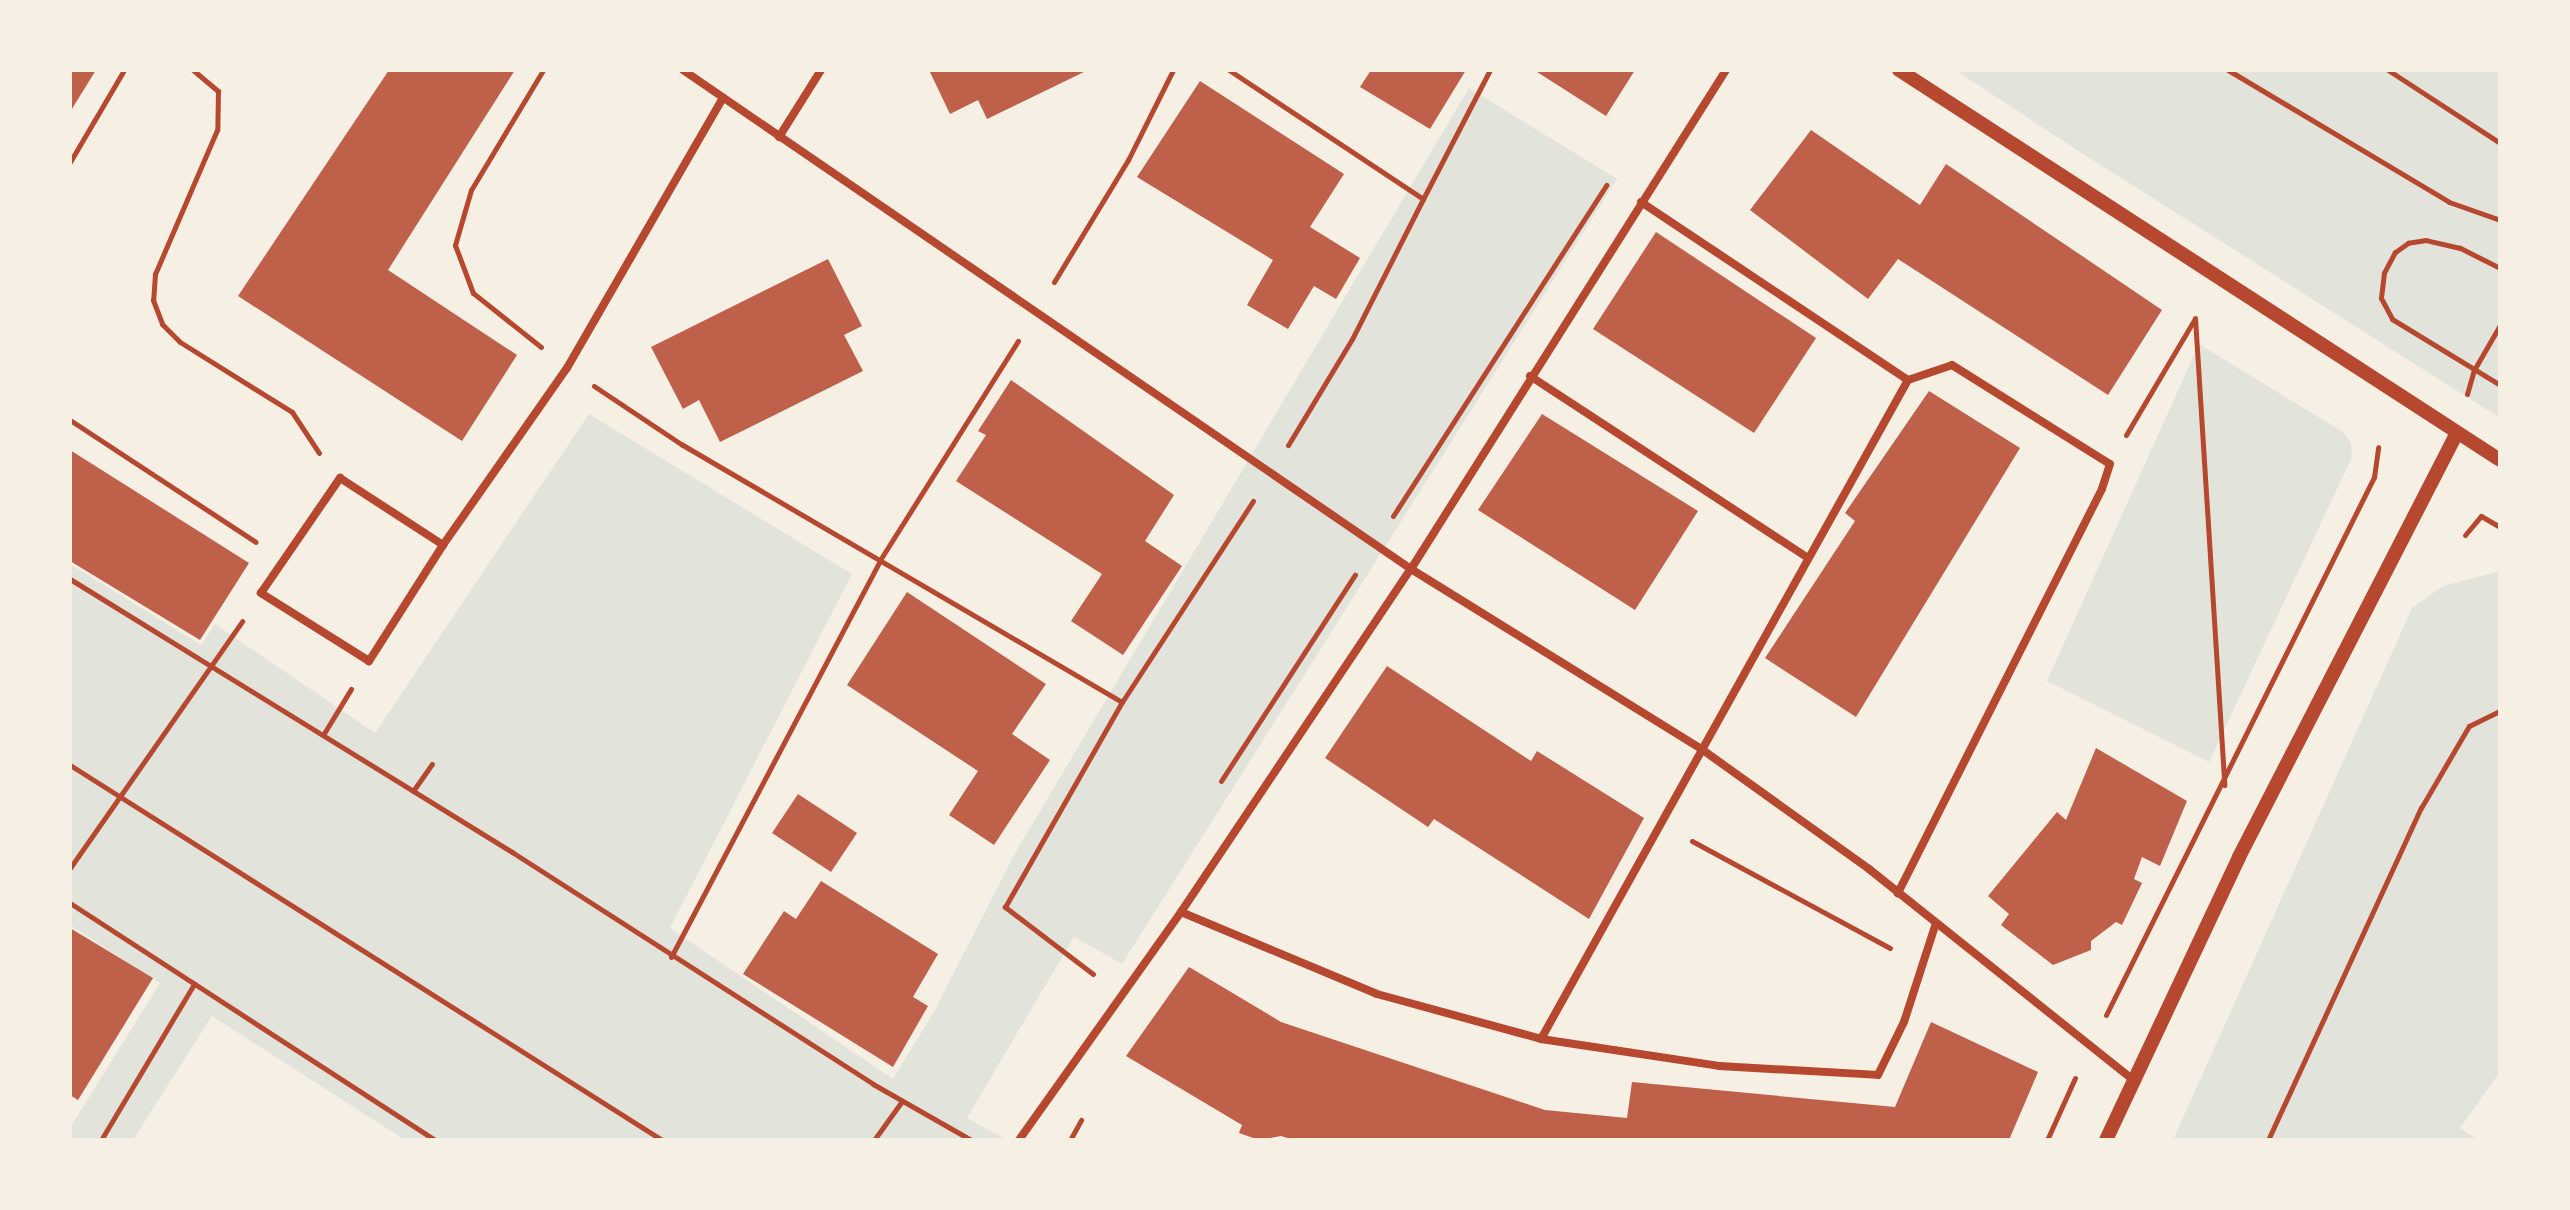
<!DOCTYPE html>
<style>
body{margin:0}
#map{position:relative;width:2570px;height:1210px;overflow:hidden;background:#f6efe4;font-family:"Public Sans",sans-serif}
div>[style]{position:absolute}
.green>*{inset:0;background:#e2e4dc}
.building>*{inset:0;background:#bf614a}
.path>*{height:5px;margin:-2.5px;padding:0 2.5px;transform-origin:2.5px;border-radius:2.5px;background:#b5482f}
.minor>*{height:8px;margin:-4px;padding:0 4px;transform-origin:4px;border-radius:4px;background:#b5482f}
.tertiary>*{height:14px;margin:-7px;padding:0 7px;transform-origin:7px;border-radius:7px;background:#b5482f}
span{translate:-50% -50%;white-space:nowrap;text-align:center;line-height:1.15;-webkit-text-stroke:6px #f6efe4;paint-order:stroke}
.frame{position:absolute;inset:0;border:72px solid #f6efe4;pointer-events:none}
</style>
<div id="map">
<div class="green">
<i style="clip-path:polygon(1955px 70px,2500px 70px,2500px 418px,2080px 152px)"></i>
<i style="clip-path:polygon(1469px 88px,1617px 179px,1122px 964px,1074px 937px,967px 1118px,1007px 1140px,405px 1140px,212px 1016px,133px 1140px,70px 1140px,70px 1128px,160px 983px,70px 925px,70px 564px,201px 645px,215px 624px,375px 733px,589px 414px,852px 574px,670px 928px,893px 1079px,935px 1010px,1014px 855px)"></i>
<i style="clip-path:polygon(2199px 344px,2343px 432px,2351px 443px,2352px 457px,2209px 762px,2047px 681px)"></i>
<i style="clip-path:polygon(2500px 571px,2500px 1072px,2460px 1128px,2478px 1140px,2173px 1140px,2412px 608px,2443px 586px)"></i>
</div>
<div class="building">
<i style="clip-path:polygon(70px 70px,96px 70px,70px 112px)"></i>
<i style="clip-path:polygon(389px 70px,515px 70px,388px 270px,517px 355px,462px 441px,238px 296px)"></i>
<i style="clip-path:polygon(929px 70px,1088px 70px,987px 119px,978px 100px,950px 114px)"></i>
<i style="clip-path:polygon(1371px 70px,1466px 70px,1430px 129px,1360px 87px)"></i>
<i style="clip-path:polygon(1534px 70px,1635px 70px,1606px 116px)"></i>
<i style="clip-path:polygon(1200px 81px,1344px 174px,1310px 227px,1360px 258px,1336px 299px,1314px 286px,1288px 329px,1247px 305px,1273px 260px,1137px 177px)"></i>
<i style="clip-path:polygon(1811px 130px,1920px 205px,1946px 164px,2162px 310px,2108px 395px,1898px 259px,1868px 299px,1750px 210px)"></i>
<i style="clip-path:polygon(1656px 232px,1816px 338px,1754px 433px,1593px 329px)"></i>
<i style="clip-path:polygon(828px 259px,862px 326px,844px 335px,863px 371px,720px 442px,699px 400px,683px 409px,651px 347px)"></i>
<i style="clip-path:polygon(1011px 380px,1174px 495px,1145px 541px,1182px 566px,1123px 655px,1071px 621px,1102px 574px,956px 481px,986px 435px,978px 431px)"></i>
<i style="clip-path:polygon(1929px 391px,2020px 448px,1856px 717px,1765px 658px,1855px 521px,1845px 513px)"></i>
<i style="clip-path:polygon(1542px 414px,1698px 511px,1635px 610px,1478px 510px)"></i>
<i style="clip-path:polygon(70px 450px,249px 563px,200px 640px,70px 561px)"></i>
<i style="clip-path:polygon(907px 592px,1046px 684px,1012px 734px,1050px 760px,994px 845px,949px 815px,978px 771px,847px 685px)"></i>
<i style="clip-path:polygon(1387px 666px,1531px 761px,1537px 751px,1644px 818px,1589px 919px,1434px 819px,1428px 827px,1325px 758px)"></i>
<i style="clip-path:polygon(2096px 748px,2187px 801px,2160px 866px,2142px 857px,2134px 879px,2142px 883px,2122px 925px,2116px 922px,2091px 941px,2091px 950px,2053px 965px,2001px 925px,2009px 914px,1988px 896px,2057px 812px,2066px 820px)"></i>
<i style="clip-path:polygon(798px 794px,857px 833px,831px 872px,772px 833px)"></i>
<i style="clip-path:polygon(821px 881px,938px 954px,913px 997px,928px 1006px,893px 1067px,743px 974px,784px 911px,796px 919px)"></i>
<i style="clip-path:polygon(70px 928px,153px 978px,78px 1100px,70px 1095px)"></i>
<i style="clip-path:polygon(1189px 967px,1281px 1022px,1545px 1110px,1627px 1118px,1632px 1082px,1895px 1107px,1931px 1022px,2038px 1072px,2009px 1140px,1294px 1140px,1281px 1136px,1259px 1140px,1239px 1133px,1242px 1125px,1126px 1056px)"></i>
</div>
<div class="path">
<i style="left:193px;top:70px;width:33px;rotate:40deg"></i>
<i style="left:218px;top:91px;width:39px;rotate:91deg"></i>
<i style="left:217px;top:130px;width:157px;rotate:113.3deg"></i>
<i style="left:155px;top:274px;width:26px;rotate:94deg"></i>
<i style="left:153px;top:300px;width:26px;rotate:69deg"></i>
<i style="left:162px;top:324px;width:25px;rotate:45deg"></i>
<i style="left:180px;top:342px;width:132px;rotate:32deg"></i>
<i style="left:292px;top:412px;width:49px;rotate:56.6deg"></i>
<i style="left:1229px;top:70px;width:233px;rotate:33.6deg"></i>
<i style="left:1423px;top:199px;width:157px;rotate:116.9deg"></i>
<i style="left:1352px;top:339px;width:124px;rotate:121.1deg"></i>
<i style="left:2228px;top:70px;width:257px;rotate:30.8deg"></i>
<i style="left:2449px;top:202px;width:54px;rotate:19.4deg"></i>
<i style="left:2388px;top:70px;width:134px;rotate:33.1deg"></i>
<i style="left:70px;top:162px;width:107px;rotate:-59.6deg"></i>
<i style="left:1423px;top:199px;width:145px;rotate:-62.6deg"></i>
<i style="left:2500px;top:268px;width:45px;rotate:-153.4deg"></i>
<i style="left:2460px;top:248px;width:35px;rotate:-167deg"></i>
<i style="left:2426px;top:240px;width:18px;rotate:171deg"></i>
<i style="left:2408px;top:243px;width:16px;rotate:145deg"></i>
<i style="left:2395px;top:252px;width:24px;rotate:118deg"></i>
<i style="left:2384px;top:273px;width:25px;rotate:97deg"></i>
<i style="left:2381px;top:298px;width:24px;rotate:62deg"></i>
<i style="left:2392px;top:319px;width:127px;rotate:31.4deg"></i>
<i style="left:1054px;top:282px;width:143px;rotate:-58.8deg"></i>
<i style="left:1128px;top:160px;width:101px;rotate:-63.4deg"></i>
<i style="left:2195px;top:318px;width:468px;rotate:86.4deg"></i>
<i style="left:541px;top:347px;width:87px;rotate:-141.5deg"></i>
<i style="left:473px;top:293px;width:51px;rotate:-110.6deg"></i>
<i style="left:455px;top:245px;width:57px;rotate:-73.8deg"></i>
<i style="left:471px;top:190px;width:140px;rotate:-59deg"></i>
<i style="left:594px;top:386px;width:105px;rotate:33.7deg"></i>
<i style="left:681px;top:444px;width:511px;rotate:30.33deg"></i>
<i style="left:2467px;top:394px;width:25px;rotate:-74deg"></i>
<i style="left:2474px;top:370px;width:52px;rotate:-60deg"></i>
<i style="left:70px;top:420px;width:222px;rotate:33.3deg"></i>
<i style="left:2126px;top:435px;width:134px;rotate:-59.4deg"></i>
<i style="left:1393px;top:516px;width:394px;rotate:-57.2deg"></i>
<i style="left:2465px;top:535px;width:25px;rotate:-50deg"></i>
<i style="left:2481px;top:516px;width:22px;rotate:30deg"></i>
<i style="left:70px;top:579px;width:520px;rotate:31.7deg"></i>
<i style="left:512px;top:852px;width:429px;rotate:32.7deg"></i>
<i style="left:873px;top:1084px;width:113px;rotate:29.7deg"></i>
<i style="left:323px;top:735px;width:54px;rotate:-58.7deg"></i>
<i style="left:70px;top:765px;width:701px;rotate:32.35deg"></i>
<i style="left:1221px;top:781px;width:246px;rotate:-57deg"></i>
<i style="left:413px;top:791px;width:33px;rotate:-55deg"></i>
<i style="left:1692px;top:841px;width:225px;rotate:28.4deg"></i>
<i style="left:70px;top:868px;width:301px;rotate:-55.1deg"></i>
<i style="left:70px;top:903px;width:435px;rotate:33deg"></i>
<i style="left:671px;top:957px;width:449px;rotate:-62.2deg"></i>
<i style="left:880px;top:560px;width:259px;rotate:-57.8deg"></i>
<i style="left:1093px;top:974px;width:111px;rotate:-142.7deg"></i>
<i style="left:1005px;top:907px;width:236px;rotate:-60.3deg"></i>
<i style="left:1122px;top:702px;width:240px;rotate:-56.9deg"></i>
<i style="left:2106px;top:1015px;width:601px;rotate:-63.52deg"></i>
<i style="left:2374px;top:477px;width:30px;rotate:-82deg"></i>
<i style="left:101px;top:1140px;width:182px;rotate:-59.2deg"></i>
<i style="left:874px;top:1140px;width:48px;rotate:-54.3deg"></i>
<i style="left:1070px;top:1140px;width:23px;rotate:-61deg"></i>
<i style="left:2047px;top:1140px;width:68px;rotate:-65.7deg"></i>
<i style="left:2268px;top:1140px;width:366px;rotate:-65.3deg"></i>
<i style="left:2421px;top:808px;width:95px;rotate:-59.7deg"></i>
<i style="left:2469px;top:726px;width:34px;rotate:-26deg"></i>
</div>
<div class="minor">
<i style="left:683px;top:70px;width:883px;rotate:34.43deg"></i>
<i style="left:1411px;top:569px;width:340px;rotate:31.8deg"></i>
<i style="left:1700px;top:748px;width:208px;rotate:35.6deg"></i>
<i style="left:1869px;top:869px;width:338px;rotate:38.6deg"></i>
<i style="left:779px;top:137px;width:79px;rotate:-57.9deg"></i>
<i style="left:1641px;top:202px;width:321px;rotate:33.7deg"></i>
<i style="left:1908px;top:380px;width:46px;rotate:-18.8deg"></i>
<i style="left:1952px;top:365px;width:186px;rotate:32.1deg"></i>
<i style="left:2110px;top:464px;width:26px;rotate:108deg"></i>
<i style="left:2102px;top:489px;width:453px;rotate:116.8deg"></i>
<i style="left:1530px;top:376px;width:331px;rotate:33.2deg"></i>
<i style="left:443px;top:545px;width:138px;rotate:122.5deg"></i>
<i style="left:369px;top:661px;width:128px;rotate:-147.8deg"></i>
<i style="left:261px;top:593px;width:140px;rotate:-55.5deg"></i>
<i style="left:340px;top:478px;width:123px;rotate:33deg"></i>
<i style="left:443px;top:545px;width:216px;rotate:-55deg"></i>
<i style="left:567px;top:368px;width:312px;rotate:-60deg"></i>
<i style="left:1181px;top:912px;width:212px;rotate:22.7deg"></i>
<i style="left:1377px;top:994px;width:170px;rotate:15.3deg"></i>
<i style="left:1541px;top:1039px;width:180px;rotate:8.6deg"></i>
<i style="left:1719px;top:1066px;width:159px;rotate:3.2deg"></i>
<i style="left:1878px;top:1075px;width:59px;rotate:-63.9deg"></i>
<i style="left:1904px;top:1022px;width:101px;rotate:-72.1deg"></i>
<i style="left:1541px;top:1039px;width:754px;rotate:-60.89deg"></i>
<i style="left:1019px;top:1140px;width:280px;rotate:-54.6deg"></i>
<i style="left:1181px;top:912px;width:413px;rotate:-56.2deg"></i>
<i style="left:1411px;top:569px;width:590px;rotate:-57.74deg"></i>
</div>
<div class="tertiary">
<i style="left:1899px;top:70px;width:716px;rotate:32.98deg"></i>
<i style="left:2106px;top:1140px;width:313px;rotate:-64.8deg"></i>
<i style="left:2239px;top:857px;width:475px;rotate:-62.8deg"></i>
</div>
<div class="frame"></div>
</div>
